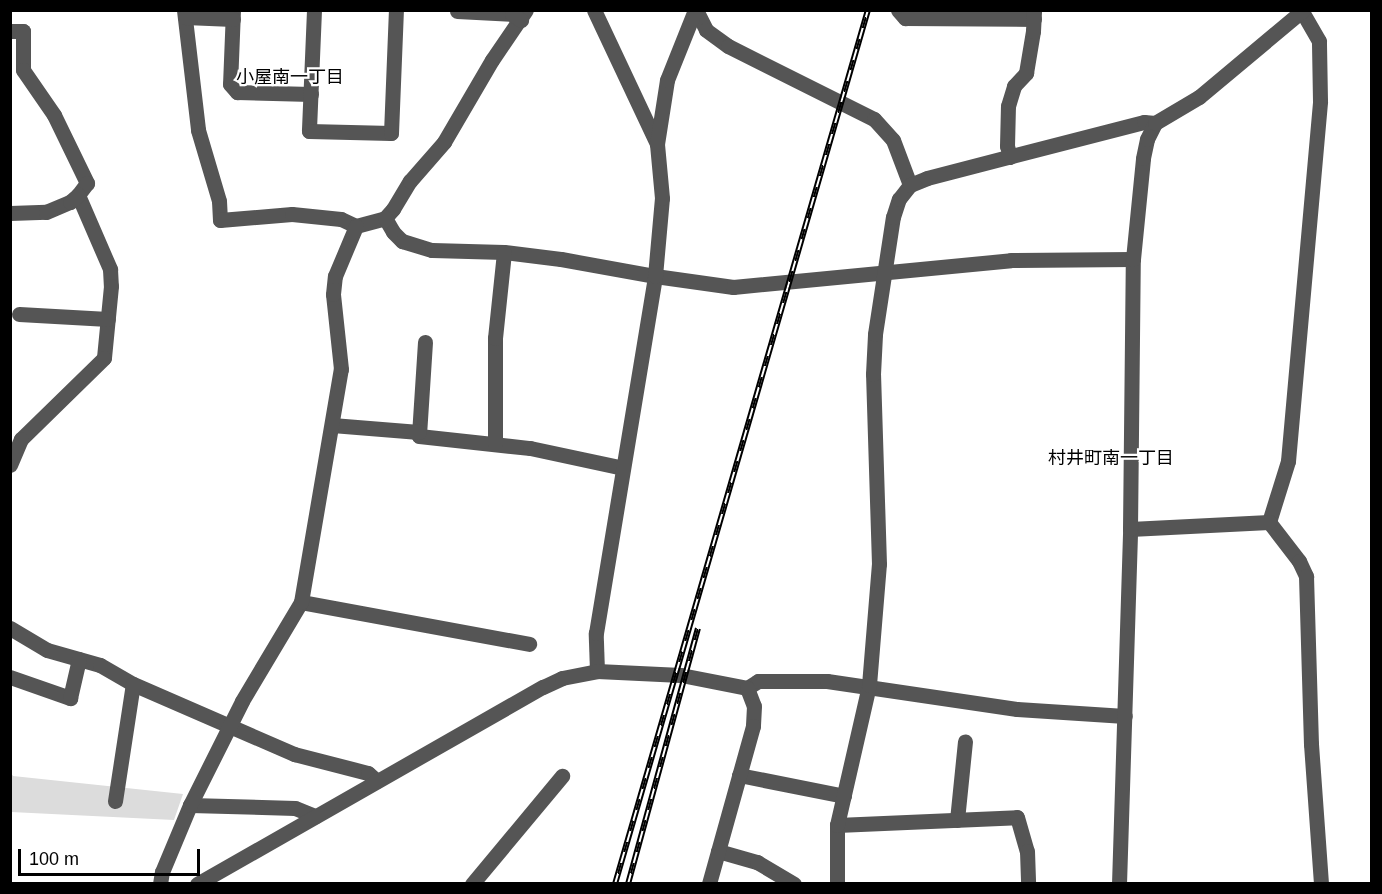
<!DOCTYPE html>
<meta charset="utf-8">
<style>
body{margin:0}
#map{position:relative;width:1382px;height:894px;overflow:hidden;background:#fff;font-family:Helvetica,"Noto Sans JP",sans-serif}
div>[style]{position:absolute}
.green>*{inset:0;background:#dcdcdc}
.minor>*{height:15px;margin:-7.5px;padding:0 7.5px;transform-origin:7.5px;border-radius:7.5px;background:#555}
.rail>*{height:6px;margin-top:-3px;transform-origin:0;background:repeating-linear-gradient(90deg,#fff 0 11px,#000 0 22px);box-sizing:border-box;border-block:2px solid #000}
span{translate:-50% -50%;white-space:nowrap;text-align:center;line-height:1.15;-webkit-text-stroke:4.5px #fff;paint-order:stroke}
.neighbourhood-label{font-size:18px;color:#000}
.frame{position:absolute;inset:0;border:12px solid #000;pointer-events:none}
.scale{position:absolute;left:18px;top:849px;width:182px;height:27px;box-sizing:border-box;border:3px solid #000;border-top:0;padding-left:8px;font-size:18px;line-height:21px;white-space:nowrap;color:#000;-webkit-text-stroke:4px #fff;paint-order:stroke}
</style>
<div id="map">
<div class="green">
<i style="clip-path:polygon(10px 772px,13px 776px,183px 794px,174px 820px,11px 812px)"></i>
</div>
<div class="minor">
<i style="left:184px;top:10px;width:121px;rotate:83.3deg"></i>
<i style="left:198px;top:130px;width:74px;rotate:73.5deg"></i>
<i style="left:219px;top:201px;width:19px;rotate:87deg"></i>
<i style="left:220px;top:220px;width:72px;rotate:-4.8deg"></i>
<i style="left:292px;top:214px;width:49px;rotate:5.8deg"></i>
<i style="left:341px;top:219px;width:17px;rotate:25deg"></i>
<i style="left:356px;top:226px;width:30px;rotate:-15deg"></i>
<i style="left:385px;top:218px;width:12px;rotate:-48deg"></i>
<i style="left:393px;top:209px;width:33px;rotate:-59deg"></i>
<i style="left:410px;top:181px;width:52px;rotate:-48.9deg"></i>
<i style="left:444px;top:142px;width:95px;rotate:-59.7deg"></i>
<i style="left:492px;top:60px;width:60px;rotate:-55.8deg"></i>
<i style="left:233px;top:10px;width:74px;rotate:92.3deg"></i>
<i style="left:230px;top:84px;width:11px;rotate:49deg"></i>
<i style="left:237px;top:92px;width:74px;rotate:1.5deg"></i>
<i style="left:314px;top:10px;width:121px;rotate:92.4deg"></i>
<i style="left:309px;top:131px;width:82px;rotate:1.4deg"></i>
<i style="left:391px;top:133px;width:123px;rotate:-87.7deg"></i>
<i style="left:594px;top:10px;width:148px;rotate:64.8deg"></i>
<i style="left:696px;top:10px;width:22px;rotate:63deg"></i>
<i style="left:706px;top:30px;width:27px;rotate:36deg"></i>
<i style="left:728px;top:46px;width:163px;rotate:26.6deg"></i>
<i style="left:874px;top:119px;width:28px;rotate:48deg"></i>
<i style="left:893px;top:140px;width:48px;rotate:69.3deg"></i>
<i style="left:898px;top:10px;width:11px;rotate:49deg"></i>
<i style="left:905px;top:18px;width:129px;rotate:0.4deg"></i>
<i style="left:457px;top:11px;width:55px;rotate:3.1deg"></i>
<i style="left:512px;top:14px;width:11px;rotate:34deg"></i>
<i style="left:185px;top:17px;width:48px;rotate:2.4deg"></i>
<i style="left:10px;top:31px;width:13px"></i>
<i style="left:23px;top:31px;width:39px;rotate:90deg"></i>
<i style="left:23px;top:70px;width:55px;rotate:55.4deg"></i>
<i style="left:54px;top:115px;width:76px;rotate:64.1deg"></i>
<i style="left:87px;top:183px;width:15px;rotate:127deg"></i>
<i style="left:78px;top:195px;width:81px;rotate:66.6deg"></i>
<i style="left:110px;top:269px;width:17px;rotate:87deg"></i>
<i style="left:111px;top:286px;width:72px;rotate:95.6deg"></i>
<i style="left:104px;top:358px;width:116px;rotate:135.7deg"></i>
<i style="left:21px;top:439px;width:28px;rotate:113deg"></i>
<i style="left:1010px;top:157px;width:11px;rotate:-105deg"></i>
<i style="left:1007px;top:146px;width:40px;rotate:-88.6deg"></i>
<i style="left:1008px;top:106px;width:21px;rotate:-73deg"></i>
<i style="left:1014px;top:86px;width:18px;rotate:-47deg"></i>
<i style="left:1026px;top:73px;width:43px;rotate:-80.5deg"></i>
<i style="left:1033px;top:31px;width:21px;rotate:-87deg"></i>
<i style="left:10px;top:213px;width:36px;rotate:-2deg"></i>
<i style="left:46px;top:212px;width:26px;rotate:-23deg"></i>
<i style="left:70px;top:202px;width:11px;rotate:-41deg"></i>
<i style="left:385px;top:218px;width:16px;rotate:60deg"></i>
<i style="left:393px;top:232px;width:13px;rotate:45deg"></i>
<i style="left:402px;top:241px;width:31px;rotate:17deg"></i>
<i style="left:432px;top:250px;width:72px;rotate:1.6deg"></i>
<i style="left:504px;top:252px;width:57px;rotate:7deg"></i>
<i style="left:561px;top:259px;width:96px;rotate:10.3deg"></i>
<i style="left:655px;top:276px;width:79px;rotate:8deg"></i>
<i style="left:733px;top:287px;width:279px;rotate:-5.5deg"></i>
<i style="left:1011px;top:260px;width:122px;rotate:-0.5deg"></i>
<i style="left:19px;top:314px;width:89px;rotate:3.2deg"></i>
<i style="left:425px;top:342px;width:94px;rotate:93.7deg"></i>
<i style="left:419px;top:436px;width:112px;rotate:6.2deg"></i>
<i style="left:530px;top:448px;width:95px;rotate:12.1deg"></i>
<i style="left:332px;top:425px;width:87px;rotate:4.6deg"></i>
<i style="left:495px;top:444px;width:106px;rotate:-90deg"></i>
<i style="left:495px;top:338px;width:86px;rotate:-84deg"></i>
<i style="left:1269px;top:522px;width:64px;rotate:-72.7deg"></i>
<i style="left:1288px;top:461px;width:361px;rotate:-84.9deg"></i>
<i style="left:1320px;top:101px;width:60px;rotate:-91deg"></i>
<i style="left:1319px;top:41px;width:34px;rotate:-120deg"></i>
<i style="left:1269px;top:522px;width:49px;rotate:52.4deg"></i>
<i style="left:1299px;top:561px;width:17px;rotate:65deg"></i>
<i style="left:1306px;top:576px;width:168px;rotate:88.3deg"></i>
<i style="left:1311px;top:744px;width:140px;rotate:85.9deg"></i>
<i style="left:1130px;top:529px;width:139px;rotate:-2.9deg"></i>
<i style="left:301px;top:602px;width:232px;rotate:10.4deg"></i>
<i style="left:10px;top:628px;width:43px;rotate:30.7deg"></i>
<i style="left:47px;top:650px;width:55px;rotate:15.8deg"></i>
<i style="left:100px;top:665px;width:38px;rotate:30deg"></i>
<i style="left:133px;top:684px;width:176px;rotate:23.5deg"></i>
<i style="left:294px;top:754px;width:76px;rotate:14.4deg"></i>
<i style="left:368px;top:773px;width:12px;rotate:42deg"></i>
<i style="left:597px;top:671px;width:38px;rotate:-92deg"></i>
<i style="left:596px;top:633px;width:362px;rotate:-80.6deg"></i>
<i style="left:655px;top:276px;width:78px;rotate:-84.9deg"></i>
<i style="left:662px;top:198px;width:54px;rotate:-95.3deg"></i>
<i style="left:657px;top:144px;width:65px;rotate:-81.1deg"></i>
<i style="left:667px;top:80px;width:75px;rotate:-68.2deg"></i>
<i style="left:10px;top:677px;width:64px;rotate:19.3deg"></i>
<i style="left:70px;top:698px;width:40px;rotate:-77deg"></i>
<i style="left:747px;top:688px;width:13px;rotate:-32deg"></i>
<i style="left:758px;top:681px;width:69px"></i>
<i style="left:827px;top:681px;width:192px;rotate:8.4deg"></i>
<i style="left:1017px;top:709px;width:108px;rotate:3.7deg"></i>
<i style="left:739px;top:775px;width:107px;rotate:11.3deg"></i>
<i style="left:115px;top:801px;width:118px;rotate:-81.3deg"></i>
<i style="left:190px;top:805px;width:105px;rotate:1.6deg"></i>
<i style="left:295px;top:808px;width:22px;rotate:22deg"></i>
<i style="left:957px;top:820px;width:79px;rotate:-84.2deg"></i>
<i style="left:837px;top:825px;width:180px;rotate:-2.5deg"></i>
<i style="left:1017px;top:817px;width:35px;rotate:74deg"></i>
<i style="left:1027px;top:851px;width:33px;rotate:88deg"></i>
<i style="left:718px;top:851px;width:41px;rotate:15.8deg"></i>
<i style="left:757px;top:862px;width:43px;rotate:30.7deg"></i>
<i style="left:160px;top:884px;width:12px;rotate:-81deg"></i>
<i style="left:162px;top:872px;width:73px;rotate:-67.3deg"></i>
<i style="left:190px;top:805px;width:116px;rotate:-63.4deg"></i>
<i style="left:242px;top:701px;width:115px;rotate:-59.2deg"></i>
<i style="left:301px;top:602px;width:236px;rotate:-80.3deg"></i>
<i style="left:341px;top:369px;width:75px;rotate:-96.1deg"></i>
<i style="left:333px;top:294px;width:18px;rotate:-84deg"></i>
<i style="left:335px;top:276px;width:54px;rotate:-67.2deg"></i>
<i style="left:197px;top:884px;width:398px;rotate:-29.7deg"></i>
<i style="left:543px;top:687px;width:21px;rotate:-25deg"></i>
<i style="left:562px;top:678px;width:36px;rotate:-11deg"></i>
<i style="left:597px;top:671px;width:84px;rotate:2.7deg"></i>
<i style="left:681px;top:675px;width:67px;rotate:11.1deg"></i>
<i style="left:747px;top:688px;width:19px;rotate:69deg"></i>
<i style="left:754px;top:706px;width:20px;rotate:93deg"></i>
<i style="left:753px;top:726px;width:164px;rotate:105.6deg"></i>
<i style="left:472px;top:884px;width:141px;rotate:-50.2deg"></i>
<i style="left:837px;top:884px;width:59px;rotate:-90deg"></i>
<i style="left:837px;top:825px;width:144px;rotate:-77.1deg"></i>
<i style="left:869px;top:685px;width:121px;rotate:-85.3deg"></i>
<i style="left:879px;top:564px;width:190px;rotate:-91.8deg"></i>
<i style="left:873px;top:374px;width:40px;rotate:-87.1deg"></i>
<i style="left:875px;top:334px;width:118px;rotate:-81.3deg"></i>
<i style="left:893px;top:217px;width:19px;rotate:-72deg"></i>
<i style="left:899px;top:199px;width:18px;rotate:-52deg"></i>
<i style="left:910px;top:185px;width:18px;rotate:-22deg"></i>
<i style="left:927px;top:178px;width:224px;rotate:-14.5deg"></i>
<i style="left:1144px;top:122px;width:11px;rotate:5deg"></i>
<i style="left:1119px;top:884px;width:355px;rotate:-88.2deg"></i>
<i style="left:1130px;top:529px;width:270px;rotate:-89.4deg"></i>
<i style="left:1133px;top:259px;width:101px;rotate:-84.3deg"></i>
<i style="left:1143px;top:158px;width:19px;rotate:-78deg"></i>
<i style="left:1147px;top:139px;width:18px;rotate:-63deg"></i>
<i style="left:1155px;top:123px;width:51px;rotate:-30.6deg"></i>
<i style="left:1199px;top:97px;width:136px;rotate:-39.9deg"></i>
</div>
<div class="rail">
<i style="left:615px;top:884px;width:910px;rotate:-73.86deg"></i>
<i style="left:628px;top:884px;width:265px;rotate:-74.7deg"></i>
</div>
<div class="neighbourhood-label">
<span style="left:290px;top:77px">小屋南一丁目</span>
<span style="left:1111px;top:458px">村井町南一丁目</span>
</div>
<div class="frame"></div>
<div class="scale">100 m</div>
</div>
